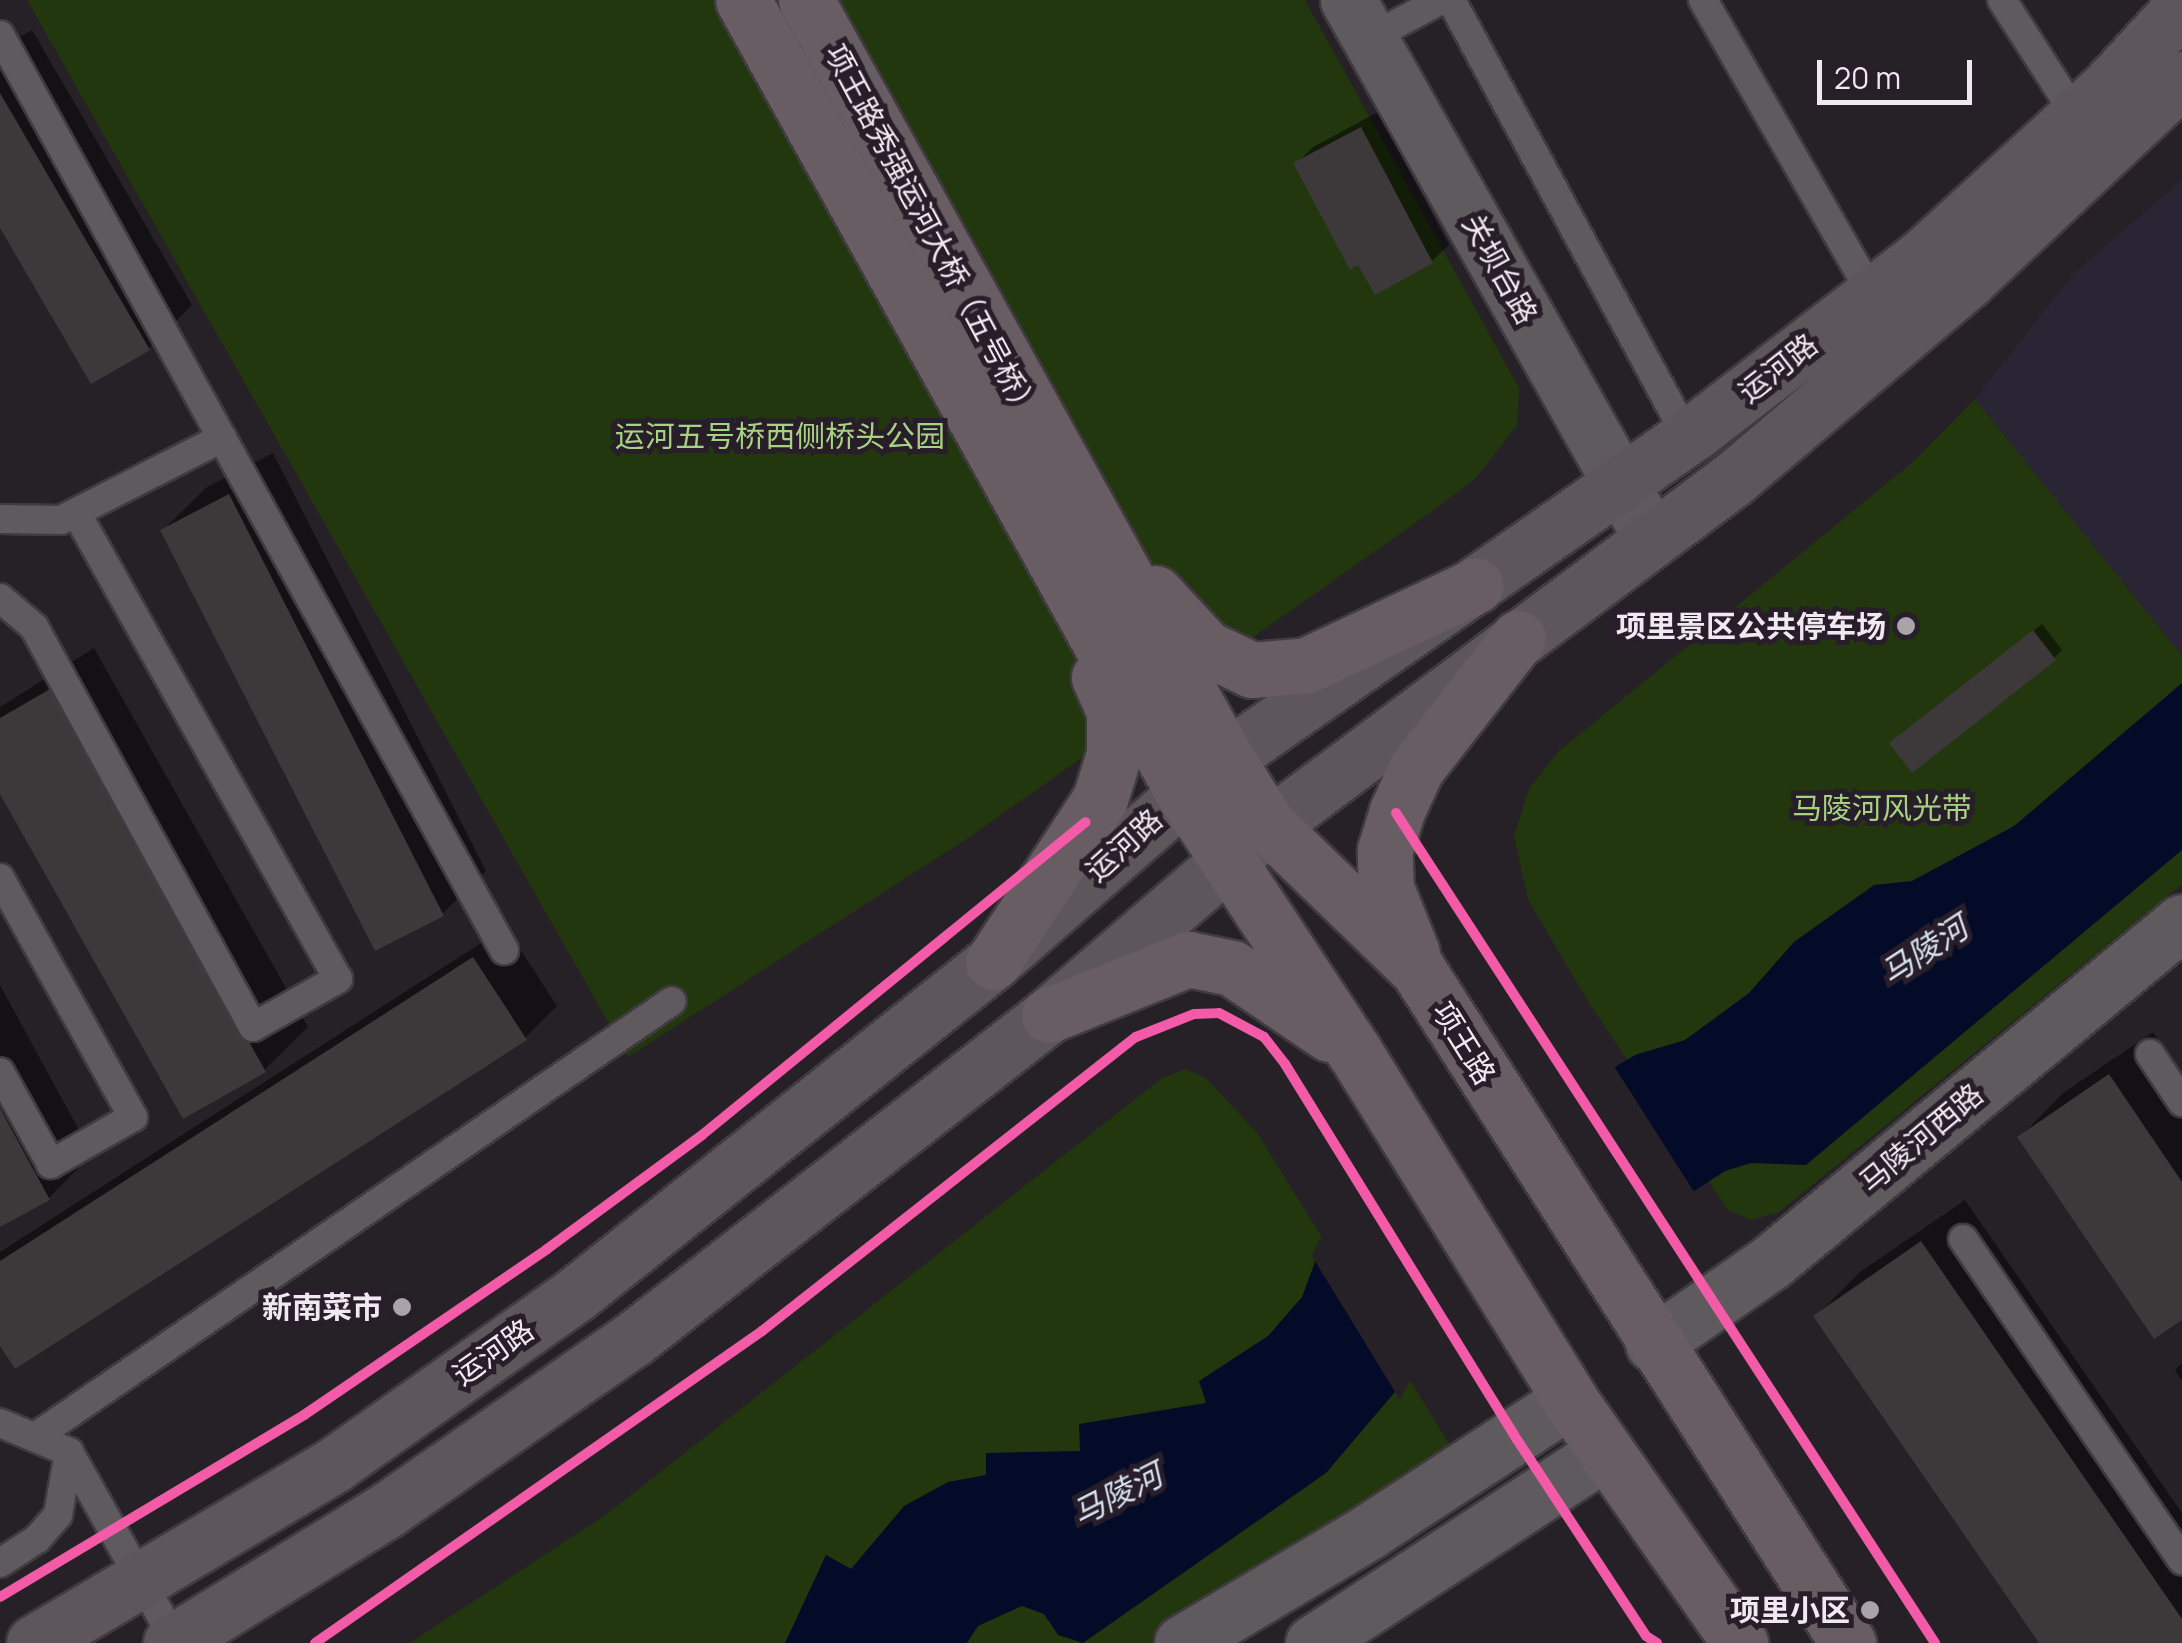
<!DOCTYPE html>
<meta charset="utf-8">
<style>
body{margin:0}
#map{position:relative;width:2182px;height:1643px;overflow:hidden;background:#262126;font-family:Manrope,"Noto Sans SC",sans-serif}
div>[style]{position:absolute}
.commercial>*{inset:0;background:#292535}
.green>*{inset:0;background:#23370e}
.water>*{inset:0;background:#030b28}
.pier>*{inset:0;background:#262126}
.shadow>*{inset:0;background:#0007}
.building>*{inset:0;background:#3d3839}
.roads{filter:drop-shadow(2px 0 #403b40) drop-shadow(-2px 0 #403b40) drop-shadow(0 2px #403b40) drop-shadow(0 -2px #403b40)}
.lane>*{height:28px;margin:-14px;padding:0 14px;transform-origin:14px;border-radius:14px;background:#5e5a5e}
.street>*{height:55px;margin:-27.5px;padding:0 27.5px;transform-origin:27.5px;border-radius:27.5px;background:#5e5a5e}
.secondary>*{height:55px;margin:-27.5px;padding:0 27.5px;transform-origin:27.5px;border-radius:27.5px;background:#5d575c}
.primary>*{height:55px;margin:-27.5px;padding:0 27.5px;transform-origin:27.5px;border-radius:27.5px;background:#675d62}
.cycleway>*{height:10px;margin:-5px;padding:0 5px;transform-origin:5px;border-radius:5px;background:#f35aa7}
.dots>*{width:28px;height:28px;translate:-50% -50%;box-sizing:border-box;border:5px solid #281e29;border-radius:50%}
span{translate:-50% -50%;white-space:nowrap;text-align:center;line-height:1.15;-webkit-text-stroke:10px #281e29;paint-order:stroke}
.street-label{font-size:30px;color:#f0e9f1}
.park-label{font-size:30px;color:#a6d281}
.poi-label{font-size:30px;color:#f0e9f1;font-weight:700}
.right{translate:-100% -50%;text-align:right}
.water-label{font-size:32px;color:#d8e3f2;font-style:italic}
.scale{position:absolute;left:1817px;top:60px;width:155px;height:45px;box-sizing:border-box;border:5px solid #f0e9f1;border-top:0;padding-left:12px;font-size:30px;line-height:35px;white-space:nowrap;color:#f0e9f1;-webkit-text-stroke:8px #281e29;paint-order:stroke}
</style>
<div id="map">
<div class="commercial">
<i style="clip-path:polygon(2182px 180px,2182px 656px,1975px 399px,2074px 273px)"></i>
</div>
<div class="green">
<i style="clip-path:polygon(27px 0,1305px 0,1519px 388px,1517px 425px,1476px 478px,1435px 509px,968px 838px,628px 1057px)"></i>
<i style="clip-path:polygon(1975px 399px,2182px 656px,2182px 884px,1779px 1212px,1752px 1220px,1728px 1210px,1591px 1006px,1528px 900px,1514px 836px,1529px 789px,1558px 752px,1913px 462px)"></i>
<i style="clip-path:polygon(1185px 1069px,1206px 1078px,1258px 1134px,1456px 1455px,1155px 1643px,410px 1643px,607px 1514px,1161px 1079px)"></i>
</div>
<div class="water">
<i style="clip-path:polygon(2182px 683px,2182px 850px,1806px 1165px,1751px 1163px,1725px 1171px,1406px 1379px,1326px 1473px,1083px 1643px,1058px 1635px,1044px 1614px,1022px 1606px,978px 1626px,967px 1643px,785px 1643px,826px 1555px,851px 1569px,904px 1506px,948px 1482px,986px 1475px,986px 1453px,1080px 1451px,1079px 1424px,1206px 1403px,1199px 1381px,1268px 1336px,1302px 1297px,1322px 1243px,1635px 1055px,1685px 1040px,1749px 993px,1794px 942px,1874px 885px,1912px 881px,2014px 826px)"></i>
</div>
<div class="pier">
<i style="clip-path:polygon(1612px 1063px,1696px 1195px,1409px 1382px,1400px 1400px,1312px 1256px,1318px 1241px)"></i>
</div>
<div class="shadow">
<i style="clip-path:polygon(32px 30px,192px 305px,149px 348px,0 223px,0 48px)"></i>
<i style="clip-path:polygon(1378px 112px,1449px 245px,1432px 261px,1296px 164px,1313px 147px)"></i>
<i style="clip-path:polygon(273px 453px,486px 871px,442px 914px,163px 530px,207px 487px)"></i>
<i style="clip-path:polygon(2042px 624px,2062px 650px,2054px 658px,1900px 735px)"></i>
<i style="clip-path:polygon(94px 648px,308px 1027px,264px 1070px,0 789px,0 707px)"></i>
<i style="clip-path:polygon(506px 927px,557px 1006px,525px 1038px,0 1341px,0 1252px)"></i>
<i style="clip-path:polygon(0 985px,92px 1154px,49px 1198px,0 1224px)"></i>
<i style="clip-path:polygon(2153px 1032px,2182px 1075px,2182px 1317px,2020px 1137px,2063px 1093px)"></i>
<i style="clip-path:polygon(1965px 1200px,2182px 1513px,2182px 1643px,2043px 1643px,1816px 1316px,1860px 1272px)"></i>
<i style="clip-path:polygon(2182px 1363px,2182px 1381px,2175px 1370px)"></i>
</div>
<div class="building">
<i style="clip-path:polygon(0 93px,150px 350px,91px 384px,0 228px)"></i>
<i style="clip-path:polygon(1361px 127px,1433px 263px,1375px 295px,1358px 265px,1350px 270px,1293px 163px)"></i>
<i style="clip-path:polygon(229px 494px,444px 916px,375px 951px,160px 530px)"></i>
<i style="clip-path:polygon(2033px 630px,2056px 660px,1912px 773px,1889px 743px)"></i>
<i style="clip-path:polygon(50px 689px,266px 1072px,183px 1119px,0 794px,0 718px)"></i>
<i style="clip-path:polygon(473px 957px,527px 1040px,15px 1369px,0 1346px,0 1261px)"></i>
<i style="clip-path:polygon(2109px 1074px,2182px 1182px,2182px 1320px,2154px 1339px,2017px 1137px)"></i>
<i style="clip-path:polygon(0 1108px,50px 1200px,0 1227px)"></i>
<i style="clip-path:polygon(1921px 1241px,2182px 1619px,2182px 1643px,2039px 1643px,1813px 1316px)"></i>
</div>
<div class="roads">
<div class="lane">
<i style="left:1451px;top:0;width:497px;rotate:61.6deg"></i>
<i style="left:1703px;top:0;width:349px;rotate:60.1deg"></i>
<i style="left:2002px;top:0;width:146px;rotate:57.3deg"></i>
<i style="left:0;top:35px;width:1045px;rotate:61.15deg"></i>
<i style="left:1370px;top:38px;width:81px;rotate:-28.2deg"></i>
<i style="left:0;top:519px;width:61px;rotate:0.9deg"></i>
<i style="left:61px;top:520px;width:181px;rotate:-27deg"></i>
<i style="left:0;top:598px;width:45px;rotate:40.5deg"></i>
<i style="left:34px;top:627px;width:456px;rotate:61.3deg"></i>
<i style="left:253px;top:1027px;width:98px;rotate:-29.5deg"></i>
<i style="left:338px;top:979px;width:533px;rotate:-119.31deg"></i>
<i style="left:0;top:878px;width:274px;rotate:60.9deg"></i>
<i style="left:133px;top:1117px;width:95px;rotate:150.2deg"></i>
<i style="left:51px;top:1164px;width:105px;rotate:-119deg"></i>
<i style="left:2150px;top:1054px;width:58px;rotate:56.3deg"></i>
<i style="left:1963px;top:1239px;width:389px;rotate:55.7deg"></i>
<i style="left:0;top:1423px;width:75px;rotate:22.8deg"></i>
<i style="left:69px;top:1452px;width:217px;rotate:60.7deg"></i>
<i style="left:38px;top:1435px;width:768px;rotate:-34.39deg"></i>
<i style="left:0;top:1563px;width:44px;rotate:-33deg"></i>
<i style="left:37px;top:1539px;width:32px;rotate:-49deg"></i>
<i style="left:58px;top:1515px;width:64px;rotate:-80.1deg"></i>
</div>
<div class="street">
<i style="left:1348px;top:0;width:619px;rotate:60.58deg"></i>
<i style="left:1653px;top:1344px;width:144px;rotate:-34.8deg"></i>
<i style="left:1771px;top:1262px;width:533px;rotate:-39.6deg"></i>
<i style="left:1182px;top:1643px;width:217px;rotate:-30.8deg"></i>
<i style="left:1368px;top:1532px;width:241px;rotate:-33.2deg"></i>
<i style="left:1313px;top:1643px;width:349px;rotate:-33.2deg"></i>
</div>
<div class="secondary">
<i style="left:34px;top:1643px;width:350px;rotate:-30.7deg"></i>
<i style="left:335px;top:1464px;width:295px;rotate:-35.2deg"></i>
<i style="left:576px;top:1294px;width:533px;rotate:-38.53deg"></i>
<i style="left:993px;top:962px;width:310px;rotate:-41.2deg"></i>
<i style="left:1226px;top:758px;width:573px;rotate:-34.83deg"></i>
<i style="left:1696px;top:431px;width:287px;rotate:-37.6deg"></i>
<i style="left:1923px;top:256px;width:252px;rotate:-42.4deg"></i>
<i style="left:2109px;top:86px;width:108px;rotate:-47.3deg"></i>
<i style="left:171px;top:1643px;width:254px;rotate:-31.6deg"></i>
<i style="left:387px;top:1510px;width:298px;rotate:-34.8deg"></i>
<i style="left:632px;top:1340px;width:529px;rotate:-37.93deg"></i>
<i style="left:1049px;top:1015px;width:290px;rotate:-40.7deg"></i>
<i style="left:1269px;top:826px;width:579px;rotate:-36.79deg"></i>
<i style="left:1733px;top:479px;width:307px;rotate:-40.2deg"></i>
<i style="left:1967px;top:281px;width:295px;rotate:-43.2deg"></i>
</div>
<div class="primary">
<i style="left:743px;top:0;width:906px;rotate:60.95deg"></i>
<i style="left:1183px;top:792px;width:310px;rotate:56.6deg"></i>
<i style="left:1354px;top:1051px;width:410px;rotate:58.2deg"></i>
<i style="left:1570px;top:1400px;width:297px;rotate:55deg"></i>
<i style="left:806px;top:0;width:867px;rotate:61.01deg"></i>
<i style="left:1226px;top:758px;width:80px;rotate:57.7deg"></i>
<i style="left:1269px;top:826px;width:207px;rotate:44deg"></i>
<i style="left:1418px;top:970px;width:799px;rotate:57.42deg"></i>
<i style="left:1155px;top:593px;width:75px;rotate:47.2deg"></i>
<i style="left:1206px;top:648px;width:51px;rotate:25.6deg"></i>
<i style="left:1252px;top:670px;width:55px;rotate:-5.2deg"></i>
<i style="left:1307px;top:665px;width:186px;rotate:-25.2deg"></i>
<i style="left:1412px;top:953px;width:70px;rotate:-111.8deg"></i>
<i style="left:1386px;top:888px;width:38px;rotate:-92deg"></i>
<i style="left:1385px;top:850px;width:39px;rotate:-73deg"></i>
<i style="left:1396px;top:813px;width:48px;rotate:-65.6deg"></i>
<i style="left:1416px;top:769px;width:166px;rotate:-52.1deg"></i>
<i style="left:993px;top:962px;width:195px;rotate:-56.7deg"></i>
<i style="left:1100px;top:799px;width:47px;rotate:-72.7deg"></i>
<i style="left:1114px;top:754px;width:43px;rotate:-90deg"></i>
<i style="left:1114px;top:711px;width:37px;rotate:-114deg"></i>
<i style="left:1049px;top:1015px;width:150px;rotate:-21.9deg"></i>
<i style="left:1188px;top:959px;width:45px;rotate:11.6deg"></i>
<i style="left:1232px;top:968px;width:117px;rotate:34.2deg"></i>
</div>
</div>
<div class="cycleway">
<i style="left:1396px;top:813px;width:990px;rotate:57deg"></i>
<i style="left:0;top:1597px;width:354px;rotate:-30.9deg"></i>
<i style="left:304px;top:1415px;width:294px;rotate:-34.3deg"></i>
<i style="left:547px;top:1249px;width:192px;rotate:-36.3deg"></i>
<i style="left:702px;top:1135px;width:495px;rotate:-39.2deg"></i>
<i style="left:315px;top:1643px;width:545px;rotate:-34.91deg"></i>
<i style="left:762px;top:1331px;width:476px;rotate:-38.2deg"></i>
<i style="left:1136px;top:1037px;width:62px;rotate:-21.6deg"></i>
<i style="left:1194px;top:1014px;width:25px;rotate:-2deg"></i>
<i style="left:1219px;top:1013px;width:51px;rotate:28.1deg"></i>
<i style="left:1264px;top:1037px;width:34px;rotate:52deg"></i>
<i style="left:1285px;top:1064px;width:436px;rotate:58.3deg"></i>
<i style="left:1514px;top:1435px;width:240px;rotate:56.7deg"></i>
<i style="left:1646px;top:1636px;width:13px;rotate:32deg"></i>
</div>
<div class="dots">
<i style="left:1906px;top:626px;background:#a9a3aa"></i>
<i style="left:402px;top:1307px;background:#a9a3aa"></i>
<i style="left:1870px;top:1610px;background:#a9a3aa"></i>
</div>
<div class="street-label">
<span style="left:932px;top:232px;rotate:62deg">项王路秀强运河大桥（五号桥）</span>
<span style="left:1500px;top:269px;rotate:61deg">关坝台路</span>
<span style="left:1778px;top:368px;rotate:-38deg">运河路</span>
<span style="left:1124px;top:845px;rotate:-42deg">运河路</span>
<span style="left:1464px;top:1043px;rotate:58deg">项王路</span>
<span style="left:1921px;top:1138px;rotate:-40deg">马陵河西路</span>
<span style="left:493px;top:1352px;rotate:-35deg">运河路</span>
</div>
<div class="park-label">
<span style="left:780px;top:436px">运河五号桥西侧桥头公园</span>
<span style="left:1882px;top:808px">马陵河风光带</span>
</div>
<div class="poi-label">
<span class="right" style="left:1886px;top:626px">项里景区公共停车场</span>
<span class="right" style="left:382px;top:1307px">新南菜市</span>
<span class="right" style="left:1850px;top:1610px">项里小区</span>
</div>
<div class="water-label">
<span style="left:1924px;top:950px;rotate:-33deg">马陵河</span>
<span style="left:1117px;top:1494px;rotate:-27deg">马陵河</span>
</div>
<div class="scale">20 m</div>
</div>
